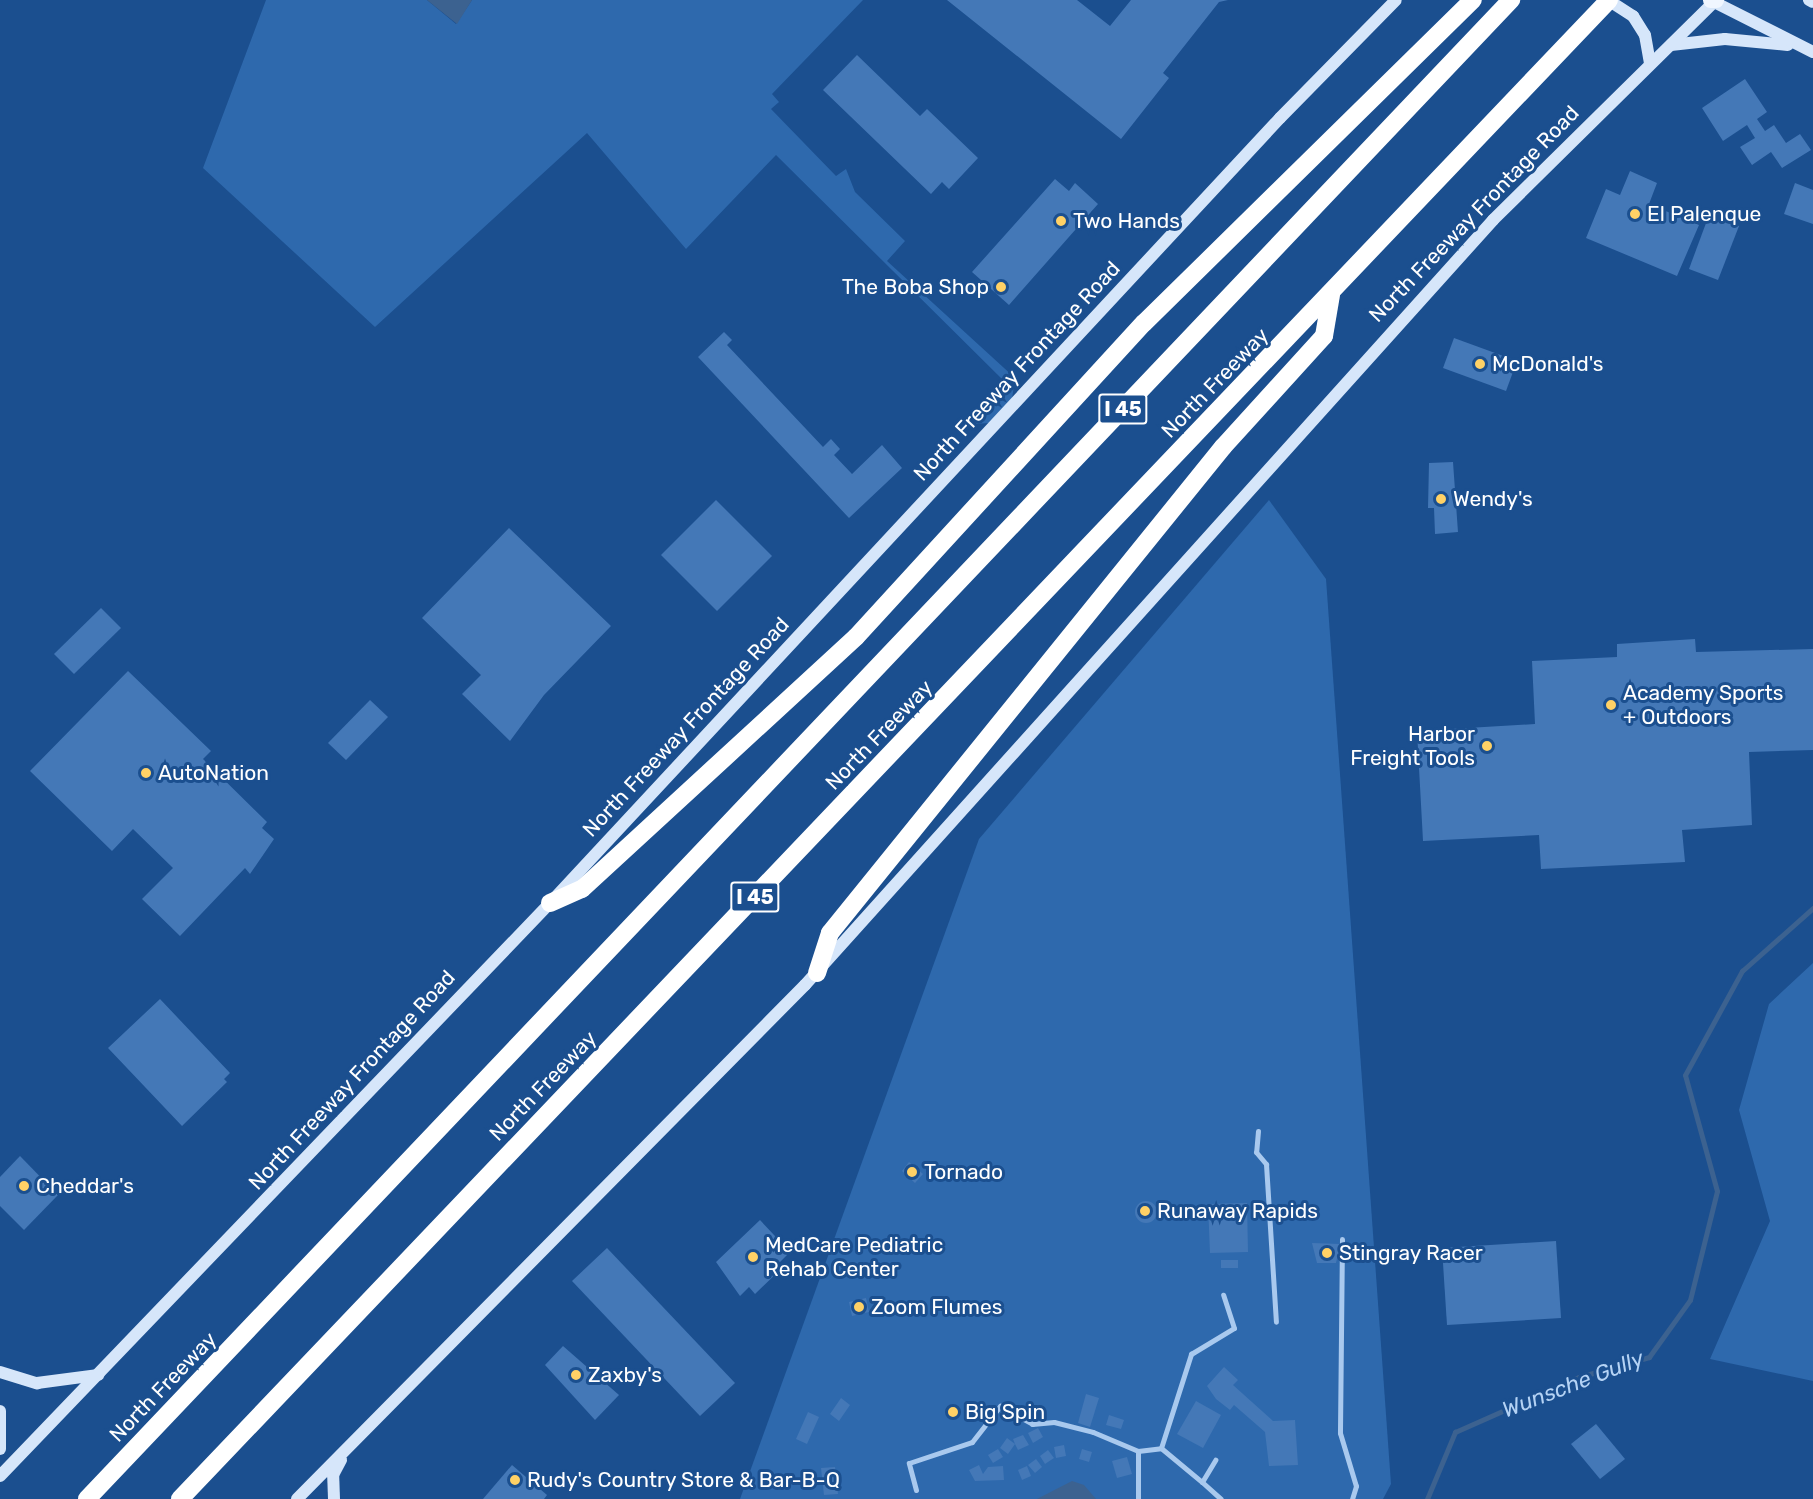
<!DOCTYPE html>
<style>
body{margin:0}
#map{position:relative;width:1813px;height:1499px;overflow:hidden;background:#1b4f8f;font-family:Rubik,sans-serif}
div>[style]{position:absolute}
.green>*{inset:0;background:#2e69ad}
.water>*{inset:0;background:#3c6290}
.stream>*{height:5px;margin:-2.5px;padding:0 2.5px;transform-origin:2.5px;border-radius:2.5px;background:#3c6290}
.building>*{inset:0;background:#4478b7}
.round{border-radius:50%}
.pedestrian>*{height:5px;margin:-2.5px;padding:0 2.5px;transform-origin:2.5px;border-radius:2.5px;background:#a9c9ee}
.secondary>*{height:12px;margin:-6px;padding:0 6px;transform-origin:6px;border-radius:6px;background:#d6e6fa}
.primary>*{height:15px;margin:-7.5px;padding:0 7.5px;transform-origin:7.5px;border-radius:7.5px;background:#f0f6ff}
.motorway>*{height:18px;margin:-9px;padding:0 9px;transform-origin:9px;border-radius:9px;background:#fff}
.dots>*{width:16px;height:16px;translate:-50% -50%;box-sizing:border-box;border:3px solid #1b4f8f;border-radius:50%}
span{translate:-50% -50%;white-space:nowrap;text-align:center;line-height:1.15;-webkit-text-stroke:6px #1b4f8f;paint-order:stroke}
.shield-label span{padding:2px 4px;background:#1b4f8f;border:2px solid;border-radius:4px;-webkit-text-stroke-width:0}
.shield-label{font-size:20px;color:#fff;font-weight:700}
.street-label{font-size:21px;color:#fff}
.poi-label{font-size:21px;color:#fff}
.left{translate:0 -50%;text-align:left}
.right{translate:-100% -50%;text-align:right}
.water-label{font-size:22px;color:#b5d3f5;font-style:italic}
</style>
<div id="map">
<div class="green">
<i style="clip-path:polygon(266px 0,427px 0,456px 24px,472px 0,863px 0,772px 94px,779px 102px,771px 109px,836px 176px,846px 169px,855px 192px,905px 241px,887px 261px,1015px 378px,1012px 399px,990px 423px,973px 424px,1008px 385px,776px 155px,686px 249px,587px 133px,375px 327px,203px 168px)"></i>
<i style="clip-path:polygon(1269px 500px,1326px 579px,1391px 1484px,1383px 1499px,740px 1499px,979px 839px)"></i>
<i style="clip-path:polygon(1813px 963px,1813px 1381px,1710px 1359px,1770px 1221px,1739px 1110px,1769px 1004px)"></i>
</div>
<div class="water">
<i style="clip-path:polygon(427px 0,472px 0,457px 24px)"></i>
<i style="clip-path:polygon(1072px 1481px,1084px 1485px,1096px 1499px,1037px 1499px)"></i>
</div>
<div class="stream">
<i style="left:1427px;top:1499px;width:73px;rotate:-67.3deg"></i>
<i style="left:1455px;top:1432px;width:136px;rotate:-23.9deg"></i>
<i style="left:1579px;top:1377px;width:73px;rotate:-15.9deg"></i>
<i style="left:1649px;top:1357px;width:70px;rotate:-54.3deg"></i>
<i style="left:1690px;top:1300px;width:112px;rotate:-76.1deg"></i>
<i style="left:1717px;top:1191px;width:120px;rotate:-105.4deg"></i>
<i style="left:1685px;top:1075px;width:119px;rotate:-61.3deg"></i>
<i style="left:1742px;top:971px;width:95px;rotate:-41.6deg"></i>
</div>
<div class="building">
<i style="clip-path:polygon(947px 0,1077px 0,1110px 26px,1131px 0,1228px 0,1219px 2px,1163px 73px,1169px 78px,1121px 139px)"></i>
<i style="clip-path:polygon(857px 55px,920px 116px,927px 109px,978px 158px,949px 189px,942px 182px,931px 194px,823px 90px)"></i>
<i style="clip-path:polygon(1745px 79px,1767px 112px,1757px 119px,1765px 131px,1774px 125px,1786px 143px,1800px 134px,1811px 150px,1782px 168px,1771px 152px,1752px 165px,1740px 147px,1755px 138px,1747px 125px,1723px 141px,1702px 108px)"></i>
<i style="clip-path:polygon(1630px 171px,1657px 183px,1649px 204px,1699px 225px,1677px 276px,1586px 238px,1606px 189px,1620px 195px)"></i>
<i style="clip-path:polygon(1055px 179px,1069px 191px,1075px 183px,1098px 204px,1009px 305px,972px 272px)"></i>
<i style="clip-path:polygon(1795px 183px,1813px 190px,1813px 224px,1784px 214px)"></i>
<i style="clip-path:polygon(1709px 215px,1739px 226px,1718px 280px,1689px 269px)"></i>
<i style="clip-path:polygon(724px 332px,732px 340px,727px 345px,823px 447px,831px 439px,840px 449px,834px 455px,852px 474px,882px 445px,902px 468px,849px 518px,698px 357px)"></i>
<i style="clip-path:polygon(1454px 338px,1517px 361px,1506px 391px,1443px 368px)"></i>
<i style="clip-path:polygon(1453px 462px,1458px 532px,1435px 534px,1434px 508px,1428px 508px,1429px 463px)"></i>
<i style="clip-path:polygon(716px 500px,772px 556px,717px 611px,661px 555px)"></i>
<i style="clip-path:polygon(509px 528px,611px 626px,544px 695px,510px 741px,462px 694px,481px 675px,422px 618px)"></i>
<i style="clip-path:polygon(101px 608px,121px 628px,74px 674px,54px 654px)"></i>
<i style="clip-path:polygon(1695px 639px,1696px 652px,1813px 649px,1813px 750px,1749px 752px,1752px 825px,1682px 830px,1685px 862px,1541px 869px,1539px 835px,1423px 841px,1417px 731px,1535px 724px,1532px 661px,1617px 657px,1617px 644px)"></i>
<i style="clip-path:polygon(128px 671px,211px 751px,203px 759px,267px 822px,262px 828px,274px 839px,250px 874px,245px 868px,180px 936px,142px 899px,173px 868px,133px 829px,112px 851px,30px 771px)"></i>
<i style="clip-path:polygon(370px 700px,388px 717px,346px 760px,328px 743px)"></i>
<i style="clip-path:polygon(160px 999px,230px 1073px,224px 1079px,227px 1082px,182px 1126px,108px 1048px)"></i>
<i style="clip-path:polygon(20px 1156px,58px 1195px,24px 1230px,0 1206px,0 1177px)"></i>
<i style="clip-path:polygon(909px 1162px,923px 1174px,915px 1183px,902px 1171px)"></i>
<i class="round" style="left:1135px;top:1201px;width:22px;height:22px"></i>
<i style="clip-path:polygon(1247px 1203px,1248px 1252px,1210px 1253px,1208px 1204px)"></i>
<i style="clip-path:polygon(760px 1220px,790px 1252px,778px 1264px,782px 1268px,755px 1294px,749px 1287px,740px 1296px,716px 1262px)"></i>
<i style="clip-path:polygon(1556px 1241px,1561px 1318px,1447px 1325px,1442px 1248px)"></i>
<i style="clip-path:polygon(1312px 1243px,1340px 1244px,1336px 1263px,1317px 1263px)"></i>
<i style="clip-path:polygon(607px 1248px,735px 1383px,700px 1416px,572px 1281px)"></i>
<i style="clip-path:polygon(1221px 1260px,1238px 1260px,1238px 1268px,1221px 1268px)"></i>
<i style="clip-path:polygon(866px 1298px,869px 1312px,852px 1316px,849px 1302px)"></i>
<i style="clip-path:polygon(563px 1346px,619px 1395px,595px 1420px,545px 1365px)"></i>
<i style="clip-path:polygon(1224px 1367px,1238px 1380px,1233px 1385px,1273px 1421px,1295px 1420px,1298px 1465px,1269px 1466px,1265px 1432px,1234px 1405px,1230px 1410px,1216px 1399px,1207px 1386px)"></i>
<i style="clip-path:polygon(1086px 1394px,1099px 1398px,1090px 1427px,1078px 1423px)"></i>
<i style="clip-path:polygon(841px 1398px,850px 1405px,839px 1421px,830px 1414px)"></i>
<i style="clip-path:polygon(1196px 1401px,1221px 1415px,1203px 1448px,1177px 1434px)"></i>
<i style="clip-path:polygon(954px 1407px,958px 1414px,951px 1418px,948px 1411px)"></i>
<i style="clip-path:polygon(808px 1412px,819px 1417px,807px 1444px,796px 1439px)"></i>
<i style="clip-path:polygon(1109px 1415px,1124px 1420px,1121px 1429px,1106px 1425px)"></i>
<i style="clip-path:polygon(1596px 1424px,1625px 1459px,1600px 1479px,1571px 1444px)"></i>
<i style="clip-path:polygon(1038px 1428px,1043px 1437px,1033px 1443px,1028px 1433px)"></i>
<i style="clip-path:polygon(1023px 1435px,1029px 1445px,1018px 1450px,1015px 1444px,1008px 1454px,1000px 1448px,1007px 1438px,1015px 1444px,1013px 1439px)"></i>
<i style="clip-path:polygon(1064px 1445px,1066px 1456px,1056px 1458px,1054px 1447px)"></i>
<i style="clip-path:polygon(998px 1449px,1003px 1457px,993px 1463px,988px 1455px)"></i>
<i style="clip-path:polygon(1082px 1449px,1092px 1452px,1089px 1462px,1079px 1459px)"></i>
<i style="clip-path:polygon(1048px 1450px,1054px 1458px,1045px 1464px,1040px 1456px)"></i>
<i style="clip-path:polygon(1127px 1457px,1132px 1474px,1117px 1478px,1112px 1461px)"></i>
<i style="clip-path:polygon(1036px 1459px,1042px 1467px,1035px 1473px,1028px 1465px)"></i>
<i style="clip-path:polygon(512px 1465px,547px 1495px,544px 1499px,483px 1499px)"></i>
<i style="clip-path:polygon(979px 1465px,983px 1474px,988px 1467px,1003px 1466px,1004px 1480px,975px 1481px,969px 1470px)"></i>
<i style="clip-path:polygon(1027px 1466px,1031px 1476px,1022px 1480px,1018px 1470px)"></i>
<i style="clip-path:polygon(835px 1467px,838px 1494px,824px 1495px,821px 1468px)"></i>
</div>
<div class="pedestrian">
<i style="left:1258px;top:1131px;width:21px;rotate:95deg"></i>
<i style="left:1256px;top:1152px;width:16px;rotate:50deg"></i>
<i style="left:1266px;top:1164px;width:158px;rotate:86.4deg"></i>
<i style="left:1342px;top:1239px;width:194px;rotate:90.6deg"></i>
<i style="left:1340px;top:1433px;width:55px;rotate:73.2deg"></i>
<i style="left:1356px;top:1486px;width:14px;rotate:107deg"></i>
<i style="left:1161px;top:1448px;width:53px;rotate:39.7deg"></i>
<i style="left:1202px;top:1482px;width:26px;rotate:-59deg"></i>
<i style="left:1202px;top:1482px;width:25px;rotate:42deg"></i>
<i style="left:916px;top:1490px;width:28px;rotate:-105deg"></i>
<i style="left:909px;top:1463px;width:66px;rotate:-18.4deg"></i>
<i style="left:972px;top:1442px;width:46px;rotate:-52.1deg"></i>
<i style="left:1000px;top:1406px;width:37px;rotate:29deg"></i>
<i style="left:1032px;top:1424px;width:22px;rotate:-5deg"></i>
<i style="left:1054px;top:1422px;width:40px;rotate:14.4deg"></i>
<i style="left:1093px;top:1432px;width:49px;rotate:22.9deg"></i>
<i style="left:1138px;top:1499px;width:48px;rotate:-90deg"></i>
<i style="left:1138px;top:1451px;width:23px;rotate:-7deg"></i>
<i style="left:1161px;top:1448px;width:99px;rotate:-72.3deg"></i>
<i style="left:1191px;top:1354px;width:50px;rotate:-31.2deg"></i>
<i style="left:1234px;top:1328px;width:35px;rotate:-108deg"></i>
</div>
<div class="secondary">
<i style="left:1608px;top:0;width:30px;rotate:33deg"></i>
<i style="left:1633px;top:16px;width:22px;rotate:58deg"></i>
<i style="left:1645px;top:35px;width:28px;rotate:80deg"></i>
<i style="left:1809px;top:0;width:4px;rotate:27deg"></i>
<i style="left:1671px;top:45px;width:54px;rotate:-6.3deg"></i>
<i style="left:1725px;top:39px;width:63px;rotate:5.4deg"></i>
<i style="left:0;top:1372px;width:39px;rotate:17deg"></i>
<i style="left:37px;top:1383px;width:62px;rotate:-7.5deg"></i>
<i style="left:0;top:1411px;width:38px;rotate:90deg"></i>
<i style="left:0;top:1476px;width:794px;rotate:-46.17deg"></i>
<i style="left:550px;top:903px;width:1072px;rotate:-47.08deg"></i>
<i style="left:1280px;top:118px;width:165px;rotate:-45.5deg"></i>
<i style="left:297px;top:1499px;width:723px;rotate:-45.34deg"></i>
<i style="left:805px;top:985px;width:1029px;rotate:-48.03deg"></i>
<i style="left:1493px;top:220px;width:310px;rotate:-44.6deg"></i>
<i style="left:1714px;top:2px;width:111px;rotate:26.8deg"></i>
<i style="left:334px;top:1499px;width:24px;rotate:-92deg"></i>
<i style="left:333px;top:1475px;width:17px;rotate:-62deg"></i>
</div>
<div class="primary">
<i style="left:1710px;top:0;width:6px"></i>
</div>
<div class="motorway">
<i style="left:550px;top:903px;width:35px;rotate:-24deg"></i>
<i style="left:582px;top:889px;width:372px;rotate:-42.6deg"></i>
<i style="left:856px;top:637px;width:426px;rotate:-47.5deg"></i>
<i style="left:1144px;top:323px;width:461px;rotate:-44.5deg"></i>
<i style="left:817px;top:973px;width:42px;rotate:-72deg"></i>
<i style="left:830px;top:933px;width:625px;rotate:-51.04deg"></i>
<i style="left:1223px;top:447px;width:150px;rotate:-47.7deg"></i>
<i style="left:1324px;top:336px;width:42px;rotate:-80.3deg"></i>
<i style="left:87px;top:1499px;width:2068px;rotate:-46.47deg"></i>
<i style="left:180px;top:1499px;width:2071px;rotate:-46.37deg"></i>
</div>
<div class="dots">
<i style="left:1635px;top:214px;background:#ffd166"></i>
<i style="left:1061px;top:221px;background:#ffd166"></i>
<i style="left:1001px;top:287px;background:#ffd166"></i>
<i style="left:1480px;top:364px;background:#ffd166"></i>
<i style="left:1441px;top:499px;background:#ffd166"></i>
<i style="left:1611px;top:705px;background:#ffd166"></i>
<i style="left:1487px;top:746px;background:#ffd166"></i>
<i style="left:146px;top:773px;background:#ffd166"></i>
<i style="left:912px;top:1172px;background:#ffd166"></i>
<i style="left:24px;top:1186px;background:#ffd166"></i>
<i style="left:1145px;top:1211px;background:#ffd166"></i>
<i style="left:1327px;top:1253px;background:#ffd166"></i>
<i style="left:753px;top:1257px;background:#ffd166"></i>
<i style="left:859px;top:1307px;background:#ffd166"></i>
<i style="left:576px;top:1375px;background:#ffd166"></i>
<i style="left:953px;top:1412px;background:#ffd166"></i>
<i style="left:515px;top:1480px;background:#ffd166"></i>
</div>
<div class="shield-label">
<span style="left:1123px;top:409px">I 45</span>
<span style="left:755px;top:897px">I 45</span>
</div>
<div class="street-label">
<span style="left:1474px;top:214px;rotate:-46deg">North Freeway Frontage Road</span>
<span style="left:1017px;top:371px;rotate:-47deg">North Freeway Frontage Road</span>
<span style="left:1215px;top:383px;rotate:-46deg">North Freeway</span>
<span style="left:686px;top:727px;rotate:-47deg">North Freeway Frontage Road</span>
<span style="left:879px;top:735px;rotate:-46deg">North Freeway</span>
<span style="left:352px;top:1080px;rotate:-47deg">North Freeway Frontage Road</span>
<span style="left:543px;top:1086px;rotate:-46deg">North Freeway</span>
<span style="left:163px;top:1387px;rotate:-46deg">North Freeway</span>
</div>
<div class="poi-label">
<span class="left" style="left:1647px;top:214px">El Palenque</span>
<span class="left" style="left:1073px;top:221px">Two Hands</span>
<span class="right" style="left:989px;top:287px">The Boba Shop</span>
<span class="left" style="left:1492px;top:364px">McDonald's</span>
<span class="left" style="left:1453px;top:499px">Wendy's</span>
<span class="left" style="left:1623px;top:705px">Academy Sports<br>+ Outdoors</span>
<span class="right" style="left:1475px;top:746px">Harbor<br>Freight Tools</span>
<span class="left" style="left:158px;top:773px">AutoNation</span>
<span class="left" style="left:924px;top:1172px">Tornado</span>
<span class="left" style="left:36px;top:1186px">Cheddar's</span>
<span class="left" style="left:1157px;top:1211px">Runaway Rapids</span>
<span class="left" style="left:765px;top:1257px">MedCare Pediatric<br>Rehab Center</span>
<span class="left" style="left:1339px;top:1253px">Stingray Racer</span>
<span class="left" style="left:871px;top:1307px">Zoom Flumes</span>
<span class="left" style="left:588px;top:1375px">Zaxby's</span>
<span class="left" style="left:965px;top:1412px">Big Spin</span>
<span class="left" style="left:527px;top:1480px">Rudy's Country Store &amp; Bar-B-Q</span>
</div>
<div class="water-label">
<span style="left:1573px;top:1384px;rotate:-21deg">Wunsche Gully</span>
</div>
</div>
